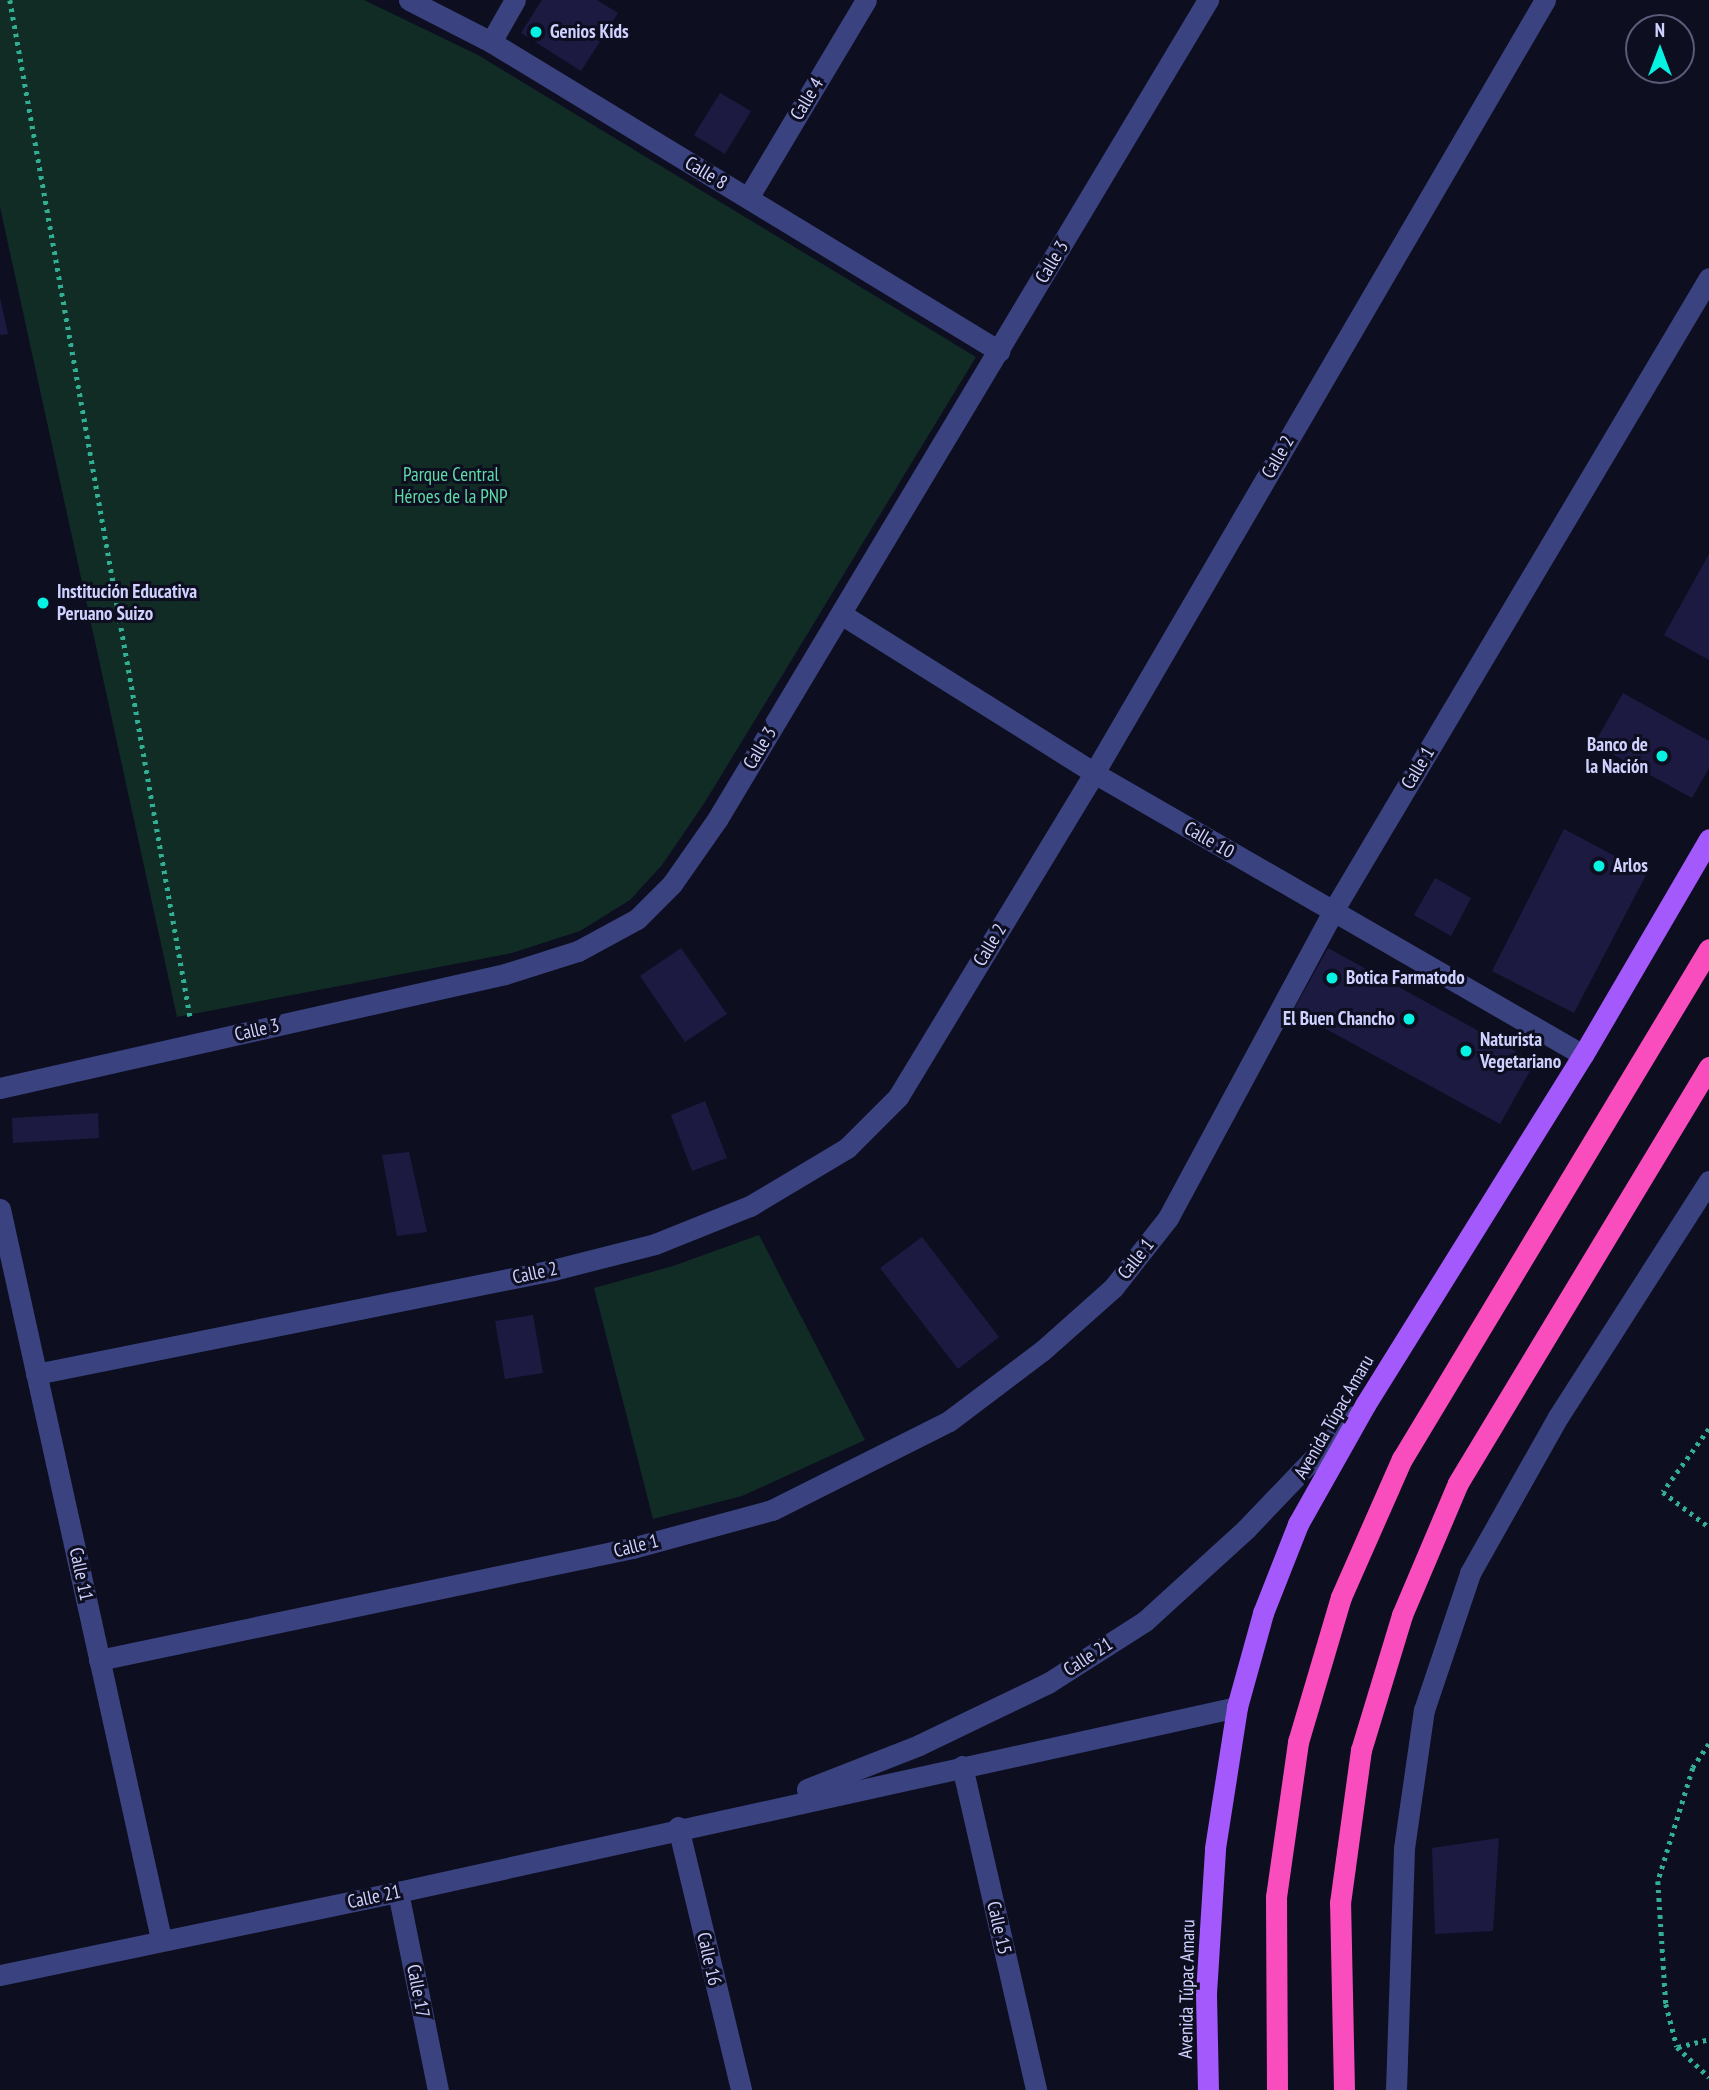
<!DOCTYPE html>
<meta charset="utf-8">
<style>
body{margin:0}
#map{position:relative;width:1709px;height:2090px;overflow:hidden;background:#0e0e21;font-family:"PT Sans Narrow",sans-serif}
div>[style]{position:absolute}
.green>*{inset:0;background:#112b25}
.building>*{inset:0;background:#1c1a41}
.path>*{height:4.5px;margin-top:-2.25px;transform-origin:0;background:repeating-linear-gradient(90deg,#31af93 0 3.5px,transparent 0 8.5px)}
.minor>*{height:21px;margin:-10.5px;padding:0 10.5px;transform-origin:10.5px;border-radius:10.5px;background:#3a437f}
.major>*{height:21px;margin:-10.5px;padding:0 10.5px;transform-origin:10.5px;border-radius:10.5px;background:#a359fb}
.highway>*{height:21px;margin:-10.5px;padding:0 10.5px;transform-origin:10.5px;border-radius:10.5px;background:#fa4dbd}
.dots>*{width:19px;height:19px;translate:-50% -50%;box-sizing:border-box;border:4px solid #0e0e21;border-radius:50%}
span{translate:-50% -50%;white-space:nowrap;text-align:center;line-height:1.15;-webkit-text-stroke:6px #0e0e21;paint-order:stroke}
.poi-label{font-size:19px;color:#cfd1fe;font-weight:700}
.left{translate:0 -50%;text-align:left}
.right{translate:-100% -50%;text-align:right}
.street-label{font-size:19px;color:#cfd1fe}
.park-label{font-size:19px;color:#5ddca7}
.north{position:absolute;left:1625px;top:14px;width:70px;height:70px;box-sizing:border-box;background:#0e0e21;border:2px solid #5b5c79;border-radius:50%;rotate:0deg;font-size:19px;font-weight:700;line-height:28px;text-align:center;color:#cfd1fe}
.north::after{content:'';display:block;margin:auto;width:24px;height:32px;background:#06f2e3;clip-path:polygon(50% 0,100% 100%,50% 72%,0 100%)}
</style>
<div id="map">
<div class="green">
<i style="clip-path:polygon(0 0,364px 0,478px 55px,976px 357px,705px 802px,662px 865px,630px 900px,580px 931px,512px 953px,177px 1017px,0 207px)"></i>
<i style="clip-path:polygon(759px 1235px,865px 1440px,742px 1496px,653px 1519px,594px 1288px,673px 1266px)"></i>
</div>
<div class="building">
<i style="clip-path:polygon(542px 0,597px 0,618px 13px,581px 71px,521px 33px)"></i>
<i style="clip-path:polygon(720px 93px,751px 111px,725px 154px,694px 135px)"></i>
<i style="clip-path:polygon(0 297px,8px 334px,0 335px)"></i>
<i style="clip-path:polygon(1709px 554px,1709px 660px,1664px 635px)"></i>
<i style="clip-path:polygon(1623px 693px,1709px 741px,1709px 768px,1692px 798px,1594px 744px)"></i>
<i style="clip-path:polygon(1564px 829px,1647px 873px,1574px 1013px,1492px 971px)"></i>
<i style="clip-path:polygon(1435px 878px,1471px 898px,1451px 936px,1414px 915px)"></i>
<i style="clip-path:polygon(681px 948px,727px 1014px,685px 1042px,640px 976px)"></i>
<i style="clip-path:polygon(1328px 948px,1524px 1056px,1530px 1071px,1500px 1124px,1293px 1011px)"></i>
<i style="clip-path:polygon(705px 1101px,727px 1158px,692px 1171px,671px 1115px)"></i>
<i style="clip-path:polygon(98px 1113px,99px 1138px,13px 1143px,12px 1118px)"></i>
<i style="clip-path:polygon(409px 1152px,427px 1232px,397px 1236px,382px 1155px)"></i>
<i style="clip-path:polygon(922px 1237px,999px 1337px,958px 1369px,880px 1268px)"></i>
<i style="clip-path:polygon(533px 1315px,543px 1373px,505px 1379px,495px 1321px)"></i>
<i style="clip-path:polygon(1499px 1838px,1493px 1931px,1435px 1934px,1432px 1848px)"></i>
</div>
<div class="path">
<i style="left:10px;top:0;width:1032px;rotate:79.95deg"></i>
<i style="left:1709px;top:1429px;width:78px;rotate:126.1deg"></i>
<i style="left:1663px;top:1492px;width:58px;rotate:37.3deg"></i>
<i style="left:1709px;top:1744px;width:29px;rotate:124deg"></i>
<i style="left:1693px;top:1768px;width:118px;rotate:107.2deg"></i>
<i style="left:1658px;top:1881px;width:123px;rotate:86.3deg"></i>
<i style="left:1666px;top:2004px;width:44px;rotate:75.7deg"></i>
<i style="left:1677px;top:2047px;width:44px;rotate:43.2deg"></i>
<i style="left:1678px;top:2047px;width:32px;rotate:-14deg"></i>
</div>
<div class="minor">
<i style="left:409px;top:0;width:92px;rotate:27.1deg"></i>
<i style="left:491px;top:42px;width:595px;rotate:31.31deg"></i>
<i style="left:491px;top:42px;width:48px;rotate:-60.3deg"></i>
<i style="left:748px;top:198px;width:230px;rotate:-59.2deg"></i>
<i style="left:841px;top:614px;width:299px;rotate:32.1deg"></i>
<i style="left:1094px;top:773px;width:564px;rotate:29.97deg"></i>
<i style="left:0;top:1088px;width:518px;rotate:-12.72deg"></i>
<i style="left:505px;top:974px;width:77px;rotate:-17.5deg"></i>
<i style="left:578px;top:951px;width:67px;rotate:-28.5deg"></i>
<i style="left:637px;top:919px;width:49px;rotate:-45deg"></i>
<i style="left:672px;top:884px;width:80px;rotate:-55.1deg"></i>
<i style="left:718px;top:818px;width:954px;rotate:-59.08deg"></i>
<i style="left:0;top:1209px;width:748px;rotate:77.56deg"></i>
<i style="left:36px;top:1374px;width:527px;rotate:-11.37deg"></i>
<i style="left:553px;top:1270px;width:105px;rotate:-14.3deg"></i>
<i style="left:655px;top:1244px;width:102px;rotate:-21.8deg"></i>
<i style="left:750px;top:1206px;width:113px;rotate:-30.9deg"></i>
<i style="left:847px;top:1148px;width:72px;rotate:-45deg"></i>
<i style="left:898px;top:1097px;width:379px;rotate:-58.8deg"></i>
<i style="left:1094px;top:773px;width:895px;rotate:-59.74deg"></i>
<i style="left:99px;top:1660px;width:545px;rotate:-11.87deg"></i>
<i style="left:632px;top:1548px;width:145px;rotate:-15.2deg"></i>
<i style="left:772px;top:1510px;width:198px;rotate:-26.7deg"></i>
<i style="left:949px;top:1421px;width:116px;rotate:-37deg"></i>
<i style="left:1042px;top:1351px;width:95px;rotate:-41.6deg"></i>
<i style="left:1113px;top:1288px;width:89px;rotate:-51.8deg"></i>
<i style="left:1168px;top:1218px;width:349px;rotate:-61.7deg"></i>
<i style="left:1333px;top:911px;width:736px;rotate:-59.29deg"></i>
<i style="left:962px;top:1766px;width:332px;rotate:77.1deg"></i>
<i style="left:807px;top:1789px;width:120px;rotate:-21.4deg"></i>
<i style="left:919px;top:1745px;width:143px;rotate:-25.7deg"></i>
<i style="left:1048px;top:1683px;width:115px;rotate:-32.6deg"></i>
<i style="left:1145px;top:1621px;width:137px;rotate:-42.3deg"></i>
<i style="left:1246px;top:1529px;width:156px;rotate:-46.3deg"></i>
<i style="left:678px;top:1827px;width:270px;rotate:76.5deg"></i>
<i style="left:398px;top:1892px;width:202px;rotate:78.6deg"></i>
<i style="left:0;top:1975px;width:407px;rotate:-11.8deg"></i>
<i style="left:398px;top:1892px;width:859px;rotate:-12.43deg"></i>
<i style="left:1396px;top:2090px;width:242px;rotate:-88.1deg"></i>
<i style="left:1404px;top:1848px;width:139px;rotate:-81.8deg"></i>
<i style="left:1424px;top:1710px;width:145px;rotate:-71.4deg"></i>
<i style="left:1470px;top:1573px;width:179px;rotate:-60.6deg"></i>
<i style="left:1558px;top:1417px;width:280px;rotate:-57.4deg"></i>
</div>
<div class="major">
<i style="left:1208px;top:2090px;width:97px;rotate:-91.2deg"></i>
<i style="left:1206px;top:1993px;width:145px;rotate:-86.4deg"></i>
<i style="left:1215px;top:1848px;width:143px;rotate:-81.1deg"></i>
<i style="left:1237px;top:1707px;width:98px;rotate:-74.5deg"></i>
<i style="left:1263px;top:1613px;width:96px;rotate:-68.5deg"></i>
<i style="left:1298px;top:1524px;width:137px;rotate:-60.6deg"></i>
<i style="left:1365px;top:1405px;width:412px;rotate:-58.1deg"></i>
<i style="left:1583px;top:1055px;width:250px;rotate:-59.7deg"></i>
</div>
<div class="highway">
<i style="left:1277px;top:2090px;width:193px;rotate:-90.3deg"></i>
<i style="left:1276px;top:1897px;width:157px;rotate:-81.9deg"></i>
<i style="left:1298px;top:1742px;width:151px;rotate:-73.5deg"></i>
<i style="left:1341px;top:1597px;width:151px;rotate:-66.2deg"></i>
<i style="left:1402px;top:1459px;width:595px;rotate:-58.95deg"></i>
<i style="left:1344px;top:2090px;width:187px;rotate:-91.2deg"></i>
<i style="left:1340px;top:1903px;width:154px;rotate:-82.2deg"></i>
<i style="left:1361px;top:1750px;width:141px;rotate:-73.1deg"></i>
<i style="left:1402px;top:1615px;width:143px;rotate:-67deg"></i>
<i style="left:1458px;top:1483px;width:486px;rotate:-58.9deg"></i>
</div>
<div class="dots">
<i style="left:536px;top:32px;background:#06f2e3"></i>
<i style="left:43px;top:603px;background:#06f2e3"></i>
<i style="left:1662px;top:756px;background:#06f2e3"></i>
<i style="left:1599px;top:866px;background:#06f2e3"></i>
<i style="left:1332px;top:978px;background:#06f2e3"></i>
<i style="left:1409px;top:1019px;background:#06f2e3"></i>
<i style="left:1466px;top:1051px;background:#06f2e3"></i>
</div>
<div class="poi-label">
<span class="left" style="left:550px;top:32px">Genios Kids</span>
<span class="left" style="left:57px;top:603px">Institución Educativa<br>Peruano Suizo</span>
<span class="right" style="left:1648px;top:756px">Banco de<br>la Nación</span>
<span class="left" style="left:1613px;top:866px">Arlos</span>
<span class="left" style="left:1346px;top:978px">Botica Farmatodo</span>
<span class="right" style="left:1395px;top:1019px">El Buen Chancho</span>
<span class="left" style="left:1480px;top:1051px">Naturista<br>Vegetariano</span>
</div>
<div class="street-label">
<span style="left:807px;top:99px;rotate:-59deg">Calle 4</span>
<span style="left:706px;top:173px;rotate:31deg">Calle 8</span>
<span style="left:1052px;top:262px;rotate:-59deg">Calle 3</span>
<span style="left:1278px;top:457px;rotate:-60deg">Calle 2</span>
<span style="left:760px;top:748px;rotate:-59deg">Calle 3</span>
<span style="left:1418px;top:768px;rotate:-59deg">Calle 1</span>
<span style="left:1209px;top:840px;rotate:30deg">Calle 10</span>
<span style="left:990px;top:945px;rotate:-59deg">Calle 2</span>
<span style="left:257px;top:1030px;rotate:-13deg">Calle 3</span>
<span style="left:1136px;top:1259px;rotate:-52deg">Calle 1</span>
<span style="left:535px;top:1273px;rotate:-12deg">Calle 2</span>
<span style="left:1334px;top:1417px;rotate:-60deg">Avenida Túpac Amaru</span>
<span style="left:636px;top:1546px;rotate:-14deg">Calle 1</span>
<span style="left:81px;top:1574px;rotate:78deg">Calle 11</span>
<span style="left:1088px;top:1657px;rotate:-33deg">Calle 21</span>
<span style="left:374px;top:1897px;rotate:-12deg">Calle 21</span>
<span style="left:999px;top:1928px;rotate:77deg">Calle 15</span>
<span style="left:709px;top:1959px;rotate:77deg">Calle 16</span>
<span style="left:1187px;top:1989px;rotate:-89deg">Avenida Túpac Amaru</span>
<span style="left:418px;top:1991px;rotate:79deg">Calle 17</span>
</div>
<div class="park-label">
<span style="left:451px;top:486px">Parque Central<br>Héroes de la PNP</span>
</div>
<div class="north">N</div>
</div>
